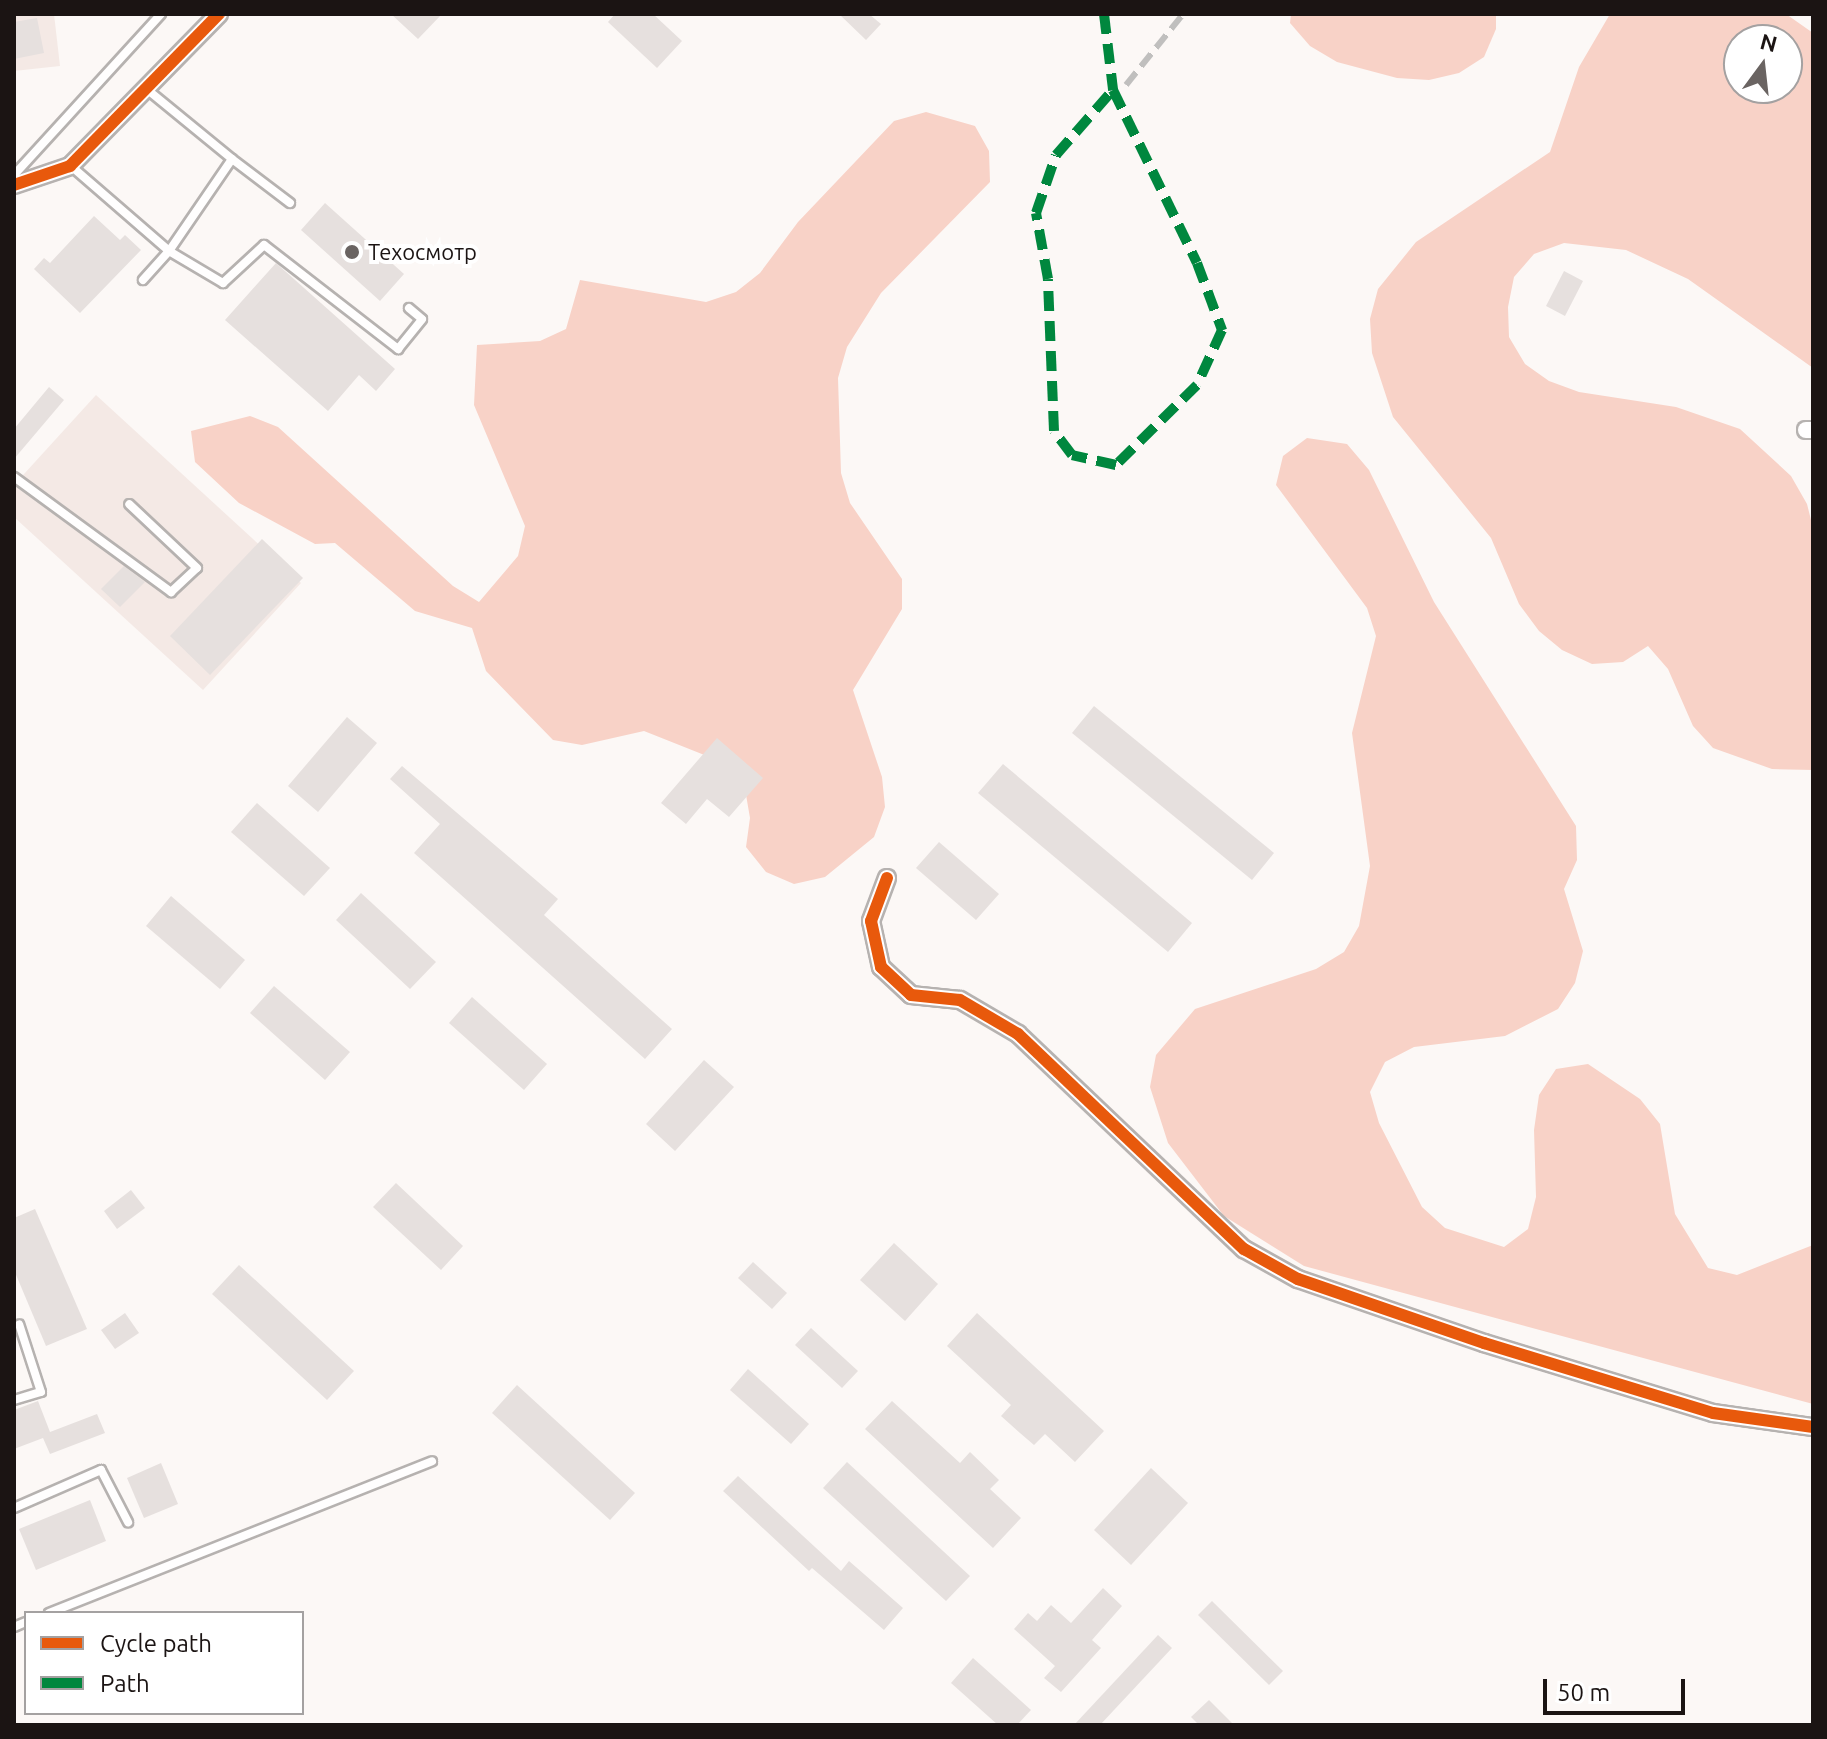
<!DOCTYPE html>
<meta charset="utf-8">
<style>
body{margin:0}
#map{position:relative;width:1827px;height:1739px;overflow:hidden;background:#fcf8f6;font-family:Ubuntu,sans-serif}
div>[style]{position:absolute}
.built>*{inset:0;background:#f4e9e5}
.green>*{inset:0;background:#f8d2c7}
.building>*{inset:0;background:#e6e0de}
.roads{filter:drop-shadow(2px 0 #b6b2b0) drop-shadow(-2px 0 #b6b2b0) drop-shadow(0 2px #b6b2b0) drop-shadow(0 -2px #b6b2b0)}
.service>*{height:8px;margin:-4px;padding:0 4px;transform-origin:4px;border-radius:4px;background:#fffefe}
.minor>*{height:16px;margin:-8px;padding:0 8px;transform-origin:8px;border-radius:8px;background:#fffefe}
.rail>*{height:6px;margin-top:-3px;transform-origin:0;background:repeating-linear-gradient(90deg,#c0bfbe 0 16px,transparent 0 24px)}
.quiet>*{height:10px;margin-top:-5px;transform-origin:0;background:repeating-linear-gradient(90deg,#00873e 0 20px,transparent 0 30px)}
.cycleway>*{height:12px;margin:-6px;padding:0 6px;transform-origin:6px;border-radius:6px;background:#e8590c}
.dots>*{width:22px;height:22px;translate:-50% -50%;box-sizing:border-box;border:4px solid #fff;border-radius:50%}
span{translate:-50% -50%;white-space:nowrap;text-align:center;line-height:1.15;-webkit-text-stroke:8px #fff;paint-order:stroke}
.poi-label{font-size:22px;color:#1b1413}
.left{translate:0 -50%;text-align:left}
.frame{position:absolute;inset:0;border:16px solid #1b1413;pointer-events:none}
.legend{position:absolute;left:24px;top:1611px;width:280px;height:104px;box-sizing:border-box;background:#fff;border:2px solid #a4a1a1;margin:0;padding:10px 14px;list-style:none;font-size:24px;color:#1b1413}
.legend li{display:flex;align-items:center;gap:16px;height:40px}
.legend b{width:40px;border:2px solid #a4a1a1}
.north{position:absolute;left:1723px;top:24px;width:80px;height:80px;box-sizing:border-box;background:#fff;border:2px solid #a4a1a1;border-radius:50%;rotate:15deg;font-size:22px;font-weight:700;line-height:32px;text-align:center;color:#1b1413}
.north::after{content:'';display:block;margin:auto;width:28px;height:36px;background:#6a6462;clip-path:polygon(50% 0,100% 100%,50% 72%,0 100%)}
.scale{position:absolute;left:1543px;top:1679px;width:142px;height:36px;box-sizing:border-box;border:4px solid #1b1413;border-top:0;padding-left:10px;font-size:24px;line-height:28px;white-space:nowrap;color:#1b1413;-webkit-text-stroke:6px #fff;paint-order:stroke}
</style>
<div id="map">
<div class="built">
<i style="clip-path:polygon(14px 14px,54px 14px,60px 66px,14px 71px)"></i>
<i style="clip-path:polygon(96px 395px,301px 583px,203px 690px,14px 517px,14px 485px)"></i>
</div>
<div class="green">
<i style="clip-path:polygon(1291px 14px,1496px 14px,1496px 29px,1484px 57px,1459px 73px,1429px 80px,1397px 78px,1337px 62px,1310px 46px,1290px 23px)"></i>
<i style="clip-path:polygon(evenodd,1610px 14px,1786px 14px,1813px 33px,1813px 368px,1688px 279px,1626px 250px,1564px 243px,1534px 254px,1514px 277px,1508px 307px,1509px 337px,1525px 364px,1549px 381px,1579px 392px,1676px 407px,1740px 429px,1791px 476px,1807px 504px,1813px 528px,1813px 770px,1772px 769px,1713px 748px,1693px 726px,1668px 669px,1648px 646px,1623px 662px,1592px 664px,1562px 650px,1539px 631px,1519px 604px,1491px 538px,1393px 417px,1372px 353px,1370px 319px,1378px 289px,1416px 242px,1550px 152px,1579px 67px,1610px 14px,1739px 40px,1787px 40px,1787px 88px,1739px 88px,1739px 40px)"></i>
<i style="clip-path:polygon(926px 112px,975px 126px,989px 151px,990px 182px,881px 293px,847px 347px,838px 378px,841px 473px,850px 503px,902px 579px,902px 609px,853px 690px,882px 777px,885px 807px,874px 837px,825px 877px,794px 884px,766px 872px,746px 847px,750px 818px,745px 789px,727px 764px,644px 731px,582px 745px,553px 740px,486px 671px,472px 628px,415px 611px,335px 543px,315px 544px,239px 503px,195px 462px,191px 431px,250px 416px,278px 427px,453px 586px,479px 602px,518px 556px,525px 526px,474px 405px,477px 345px,540px 341px,566px 329px,580px 280px,706px 302px,736px 292px,760px 273px,798px 222px,894px 121px)"></i>
<i style="clip-path:polygon(1307px 438px,1347px 444px,1369px 470px,1434px 602px,1576px 826px,1577px 860px,1564px 889px,1583px 951px,1575px 983px,1558px 1009px,1505px 1036px,1414px 1047px,1385px 1062px,1370px 1092px,1379px 1123px,1422px 1207px,1445px 1228px,1504px 1247px,1528px 1229px,1536px 1197px,1534px 1130px,1539px 1095px,1556px 1069px,1588px 1064px,1640px 1099px,1660px 1124px,1675px 1214px,1708px 1268px,1737px 1275px,1813px 1245px,1813px 1404px,1304px 1266px,1224px 1216px,1168px 1143px,1150px 1087px,1156px 1055px,1195px 1009px,1316px 969px,1344px 952px,1359px 926px,1370px 866px,1352px 733px,1376px 636px,1367px 608px,1276px 485px,1283px 456px)"></i>
</div>
<div class="building">
<i style="clip-path:polygon(391px 14px,442px 14px,418px 39px)"></i>
<i style="clip-path:polygon(615px 14px,653px 14px,682px 41px,657px 68px,608px 22px)"></i>
<i style="clip-path:polygon(839px 14px,869px 14px,881px 24px,866px 40px)"></i>
<i style="clip-path:polygon(37px 18px,44px 53px,14px 59px,14px 22px)"></i>
<i style="clip-path:polygon(325px 203px,404px 274px,380px 301px,301px 230px)"></i>
<i style="clip-path:polygon(94px 216px,120px 240px,125px 235px,141px 250px,80px 313px,34px 269px,44px 258px,50px 263px)"></i>
<i style="clip-path:polygon(276px 263px,395px 369px,376px 391px,359px 375px,328px 411px,225px 320px)"></i>
<i style="clip-path:polygon(1564px 271px,1583px 281px,1565px 316px,1546px 306px)"></i>
<i style="clip-path:polygon(49px 387px,64px 400px,14px 459px,14px 429px)"></i>
<i style="clip-path:polygon(262px 539px,303px 578px,210px 675px,170px 636px)"></i>
<i style="clip-path:polygon(124px 566px,145px 582px,120px 607px,101px 589px)"></i>
<i style="clip-path:polygon(1094px 706px,1274px 853px,1252px 880px,1072px 733px)"></i>
<i style="clip-path:polygon(347px 717px,377px 743px,318px 812px,288px 786px)"></i>
<i style="clip-path:polygon(717px 738px,763px 778px,729px 817px,707px 799px,686px 824px,661px 803px)"></i>
<i style="clip-path:polygon(1003px 764px,1192px 923px,1168px 952px,978px 793px)"></i>
<i style="clip-path:polygon(402px 766px,558px 899px,544px 915px,672px 1029px,645px 1059px,414px 853px,440px 824px,390px 779px)"></i>
<i style="clip-path:polygon(257px 803px,330px 868px,304px 896px,231px 832px)"></i>
<i style="clip-path:polygon(939px 842px,999px 894px,976px 920px,916px 868px)"></i>
<i style="clip-path:polygon(361px 893px,436px 962px,410px 989px,336px 920px)"></i>
<i style="clip-path:polygon(171px 896px,245px 960px,220px 989px,146px 926px)"></i>
<i style="clip-path:polygon(274px 986px,350px 1052px,325px 1080px,250px 1013px)"></i>
<i style="clip-path:polygon(472px 997px,547px 1064px,524px 1090px,449px 1023px)"></i>
<i style="clip-path:polygon(704px 1060px,734px 1087px,675px 1151px,646px 1124px)"></i>
<i style="clip-path:polygon(396px 1183px,463px 1246px,441px 1270px,373px 1207px)"></i>
<i style="clip-path:polygon(131px 1190px,145px 1208px,117px 1229px,104px 1211px)"></i>
<i style="clip-path:polygon(35px 1209px,87px 1329px,46px 1346px,14px 1270px,14px 1218px)"></i>
<i style="clip-path:polygon(894px 1243px,938px 1284px,905px 1321px,860px 1280px)"></i>
<i style="clip-path:polygon(753px 1262px,787px 1293px,772px 1309px,738px 1278px)"></i>
<i style="clip-path:polygon(239px 1265px,354px 1371px,327px 1400px,212px 1294px)"></i>
<i style="clip-path:polygon(125px 1313px,139px 1333px,115px 1349px,101px 1330px)"></i>
<i style="clip-path:polygon(977px 1313px,1104px 1431px,1075px 1462px,1045px 1434px,1034px 1445px,1020px 1433px,1001px 1416px,1011px 1405px,947px 1346px)"></i>
<i style="clip-path:polygon(811px 1328px,858px 1371px,842px 1388px,795px 1345px)"></i>
<i style="clip-path:polygon(748px 1369px,809px 1424px,791px 1444px,730px 1390px)"></i>
<i style="clip-path:polygon(517px 1385px,635px 1493px,610px 1520px,492px 1413px)"></i>
<i style="clip-path:polygon(38px 1401px,50px 1432px,97px 1414px,105px 1433px,50px 1454px,43px 1438px,14px 1449px,14px 1410px)"></i>
<i style="clip-path:polygon(892px 1401px,960px 1463px,970px 1452px,999px 1480px,990px 1489px,1021px 1518px,993px 1548px,865px 1429px)"></i>
<i style="clip-path:polygon(847px 1462px,970px 1576px,946px 1601px,823px 1488px)"></i>
<i style="clip-path:polygon(161px 1463px,178px 1504px,144px 1518px,127px 1478px)"></i>
<i style="clip-path:polygon(1151px 1468px,1188px 1503px,1131px 1565px,1094px 1530px)"></i>
<i style="clip-path:polygon(738px 1476px,841px 1571px,849px 1561px,903px 1608px,884px 1630px,812px 1568px,809px 1571px,723px 1491px)"></i>
<i style="clip-path:polygon(90px 1500px,106px 1541px,36px 1570px,19px 1529px)"></i>
<i style="clip-path:polygon(1103px 1588px,1122px 1606px,1092px 1640px,1101px 1648px,1061px 1692px,1044px 1678px,1055px 1666px,1014px 1629px,1028px 1613px,1037px 1621px,1051px 1605px,1071px 1623px)"></i>
<i style="clip-path:polygon(1212px 1601px,1283px 1671px,1269px 1685px,1198px 1615px)"></i>
<i style="clip-path:polygon(1158px 1635px,1172px 1648px,1100px 1725px,1074px 1725px)"></i>
<i style="clip-path:polygon(973px 1658px,1031px 1710px,1017px 1725px,998px 1725px,951px 1683px)"></i>
<i style="clip-path:polygon(1209px 1700px,1234px 1725px,1199px 1725px,1191px 1717px)"></i>
</div>
<div class="roads">
<div class="service">
<i style="left:149px;top:91px;width:107px;rotate:39.3deg"></i>
<i style="left:71px;top:166px;width:130px;rotate:40.9deg"></i>
<i style="left:169px;top:251px;width:39px;rotate:132deg"></i>
<i style="left:14px;top:175px;width:218px;rotate:-47.6deg"></i>
<i style="left:290px;top:203px;width:73px;rotate:-142.8deg"></i>
<i style="left:232px;top:159px;width:112px;rotate:124.4deg"></i>
<i style="left:169px;top:251px;width:63px;rotate:30.7deg"></i>
<i style="left:223px;top:283px;width:56px;rotate:-42.8deg"></i>
<i style="left:264px;top:245px;width:170px;rotate:37.8deg"></i>
<i style="left:398px;top:349px;width:38px;rotate:-51deg"></i>
<i style="left:422px;top:319px;width:17px;rotate:-140deg"></i>
<i style="left:14px;top:477px;width:195px;rotate:36.2deg"></i>
<i style="left:171px;top:592px;width:35px;rotate:-43deg"></i>
<i style="left:197px;top:568px;width:93px;rotate:-136.7deg"></i>
<i style="left:14px;top:1400px;width:28px;rotate:-17deg"></i>
<i style="left:41px;top:1392px;width:71px;rotate:-107.9deg"></i>
<i style="left:14px;top:1508px;width:95px;rotate:-23.6deg"></i>
<i style="left:101px;top:1470px;width:59px;rotate:62.6deg"></i>
<i style="left:49px;top:1613px;width:412px;rotate:-21.6deg"></i>
<i style="left:14px;top:1627px;width:13px;rotate:-23deg"></i>
</div>
<div class="minor">
<i style="left:14px;top:185px;width:59px;rotate:-18.7deg"></i>
<i style="left:70px;top:166px;width:213px;rotate:-45.6deg"></i>
<i style="left:1806px;top:430px;width:7px"></i>
<i style="left:887px;top:878px;width:46px;rotate:110.4deg"></i>
<i style="left:871px;top:921px;width:47px;rotate:77.7deg"></i>
<i style="left:881px;top:967px;width:41px;rotate:43deg"></i>
<i style="left:911px;top:995px;width:49px;rotate:5.8deg"></i>
<i style="left:960px;top:1000px;width:67px;rotate:30.4deg"></i>
<i style="left:1018px;top:1034px;width:312px;rotate:43.6deg"></i>
<i style="left:1244px;top:1249px;width:62px;rotate:29.1deg"></i>
<i style="left:1298px;top:1279px;width:197px;rotate:19deg"></i>
<i style="left:1484px;top:1343px;width:239px;rotate:17deg"></i>
<i style="left:1713px;top:1413px;width:101px;rotate:8deg"></i>
</div>
</div>
<div class="rail">
<i style="left:1126px;top:85px;width:91px;rotate:-51.2deg"></i>
</div>
<div class="quiet">
<i style="left:1104px;top:14px;width:77px;rotate:83.2deg"></i>
<i style="left:1113px;top:90px;width:192px;rotate:64.1deg"></i>
<i style="left:1197px;top:263px;width:72px;rotate:69.5deg"></i>
<i style="left:1222px;top:330px;width:60px;rotate:114.4deg"></i>
<i style="left:1197px;top:385px;width:114px;rotate:135.4deg"></i>
<i style="left:1116px;top:465px;width:45px;rotate:-167.2deg"></i>
<i style="left:1072px;top:455px;width:30px;rotate:-127deg"></i>
<i style="left:1054px;top:431px;width:152px;rotate:-92.3deg"></i>
<i style="left:1048px;top:279px;width:67px;rotate:-100.3deg"></i>
<i style="left:1036px;top:213px;width:61px;rotate:-71deg"></i>
<i style="left:1056px;top:155px;width:86px;rotate:-48.8deg"></i>
</div>
<div class="cycleway">
<i style="left:14px;top:185px;width:59px;rotate:-18.7deg"></i>
<i style="left:70px;top:166px;width:213px;rotate:-45.6deg"></i>
<i style="left:887px;top:878px;width:46px;rotate:110.4deg"></i>
<i style="left:871px;top:921px;width:47px;rotate:77.7deg"></i>
<i style="left:881px;top:967px;width:41px;rotate:43deg"></i>
<i style="left:911px;top:995px;width:49px;rotate:5.8deg"></i>
<i style="left:960px;top:1000px;width:67px;rotate:30.4deg"></i>
<i style="left:1018px;top:1034px;width:312px;rotate:43.6deg"></i>
<i style="left:1244px;top:1249px;width:62px;rotate:29.1deg"></i>
<i style="left:1298px;top:1279px;width:197px;rotate:19deg"></i>
<i style="left:1484px;top:1343px;width:239px;rotate:17deg"></i>
<i style="left:1713px;top:1413px;width:101px;rotate:8deg"></i>
</div>
<div class="dots">
<i style="left:352px;top:252px;background:#6a6462"></i>
</div>
<div class="poi-label">
<span class="left" style="left:368px;top:252px">Техосмотр</span>
</div>
<div class="frame"></div>
<ul class="legend">
<li><b style="height:10px;background:#e8590c"></b>Cycle path</li>
<li><b style="height:10px;background:#00873e"></b>Path</li>
</ul>
<div class="north">N</div>
<div class="scale">50 m</div>
</div>
